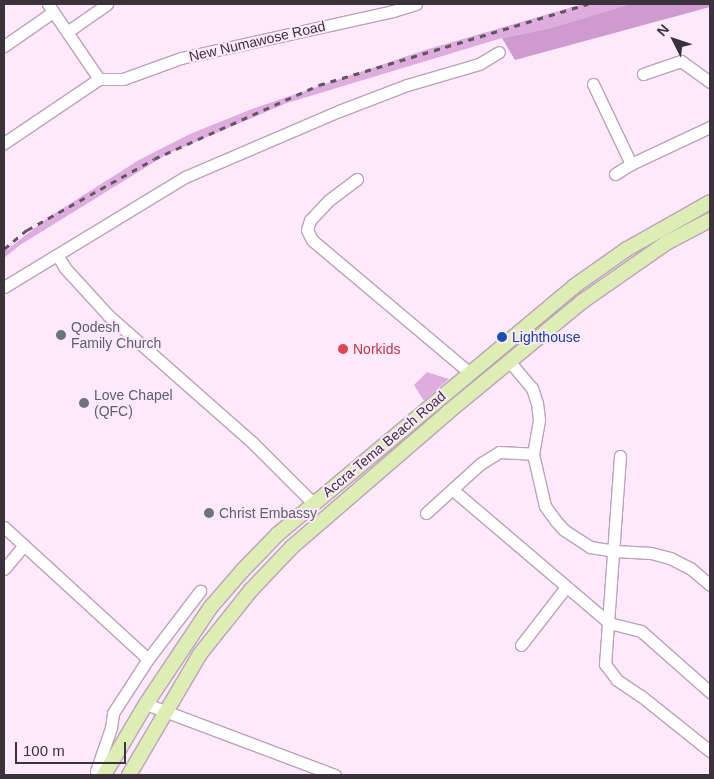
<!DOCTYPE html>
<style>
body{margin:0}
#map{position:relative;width:714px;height:779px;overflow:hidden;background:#fde8fc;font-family:Helvetica,sans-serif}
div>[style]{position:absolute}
.green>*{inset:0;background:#deacdd}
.forest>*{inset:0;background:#cf9ace}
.roads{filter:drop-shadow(1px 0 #bba3ba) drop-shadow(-1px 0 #bba3ba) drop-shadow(0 1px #bba3ba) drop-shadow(0 -1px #bba3ba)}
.minor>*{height:11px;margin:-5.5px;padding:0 5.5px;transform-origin:5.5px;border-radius:5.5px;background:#fff}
.major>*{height:14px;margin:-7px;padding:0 7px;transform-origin:7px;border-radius:7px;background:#ddeeb4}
.rail>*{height:2.5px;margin-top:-1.25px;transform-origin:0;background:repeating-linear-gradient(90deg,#615661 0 6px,transparent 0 12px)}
.dots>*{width:14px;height:14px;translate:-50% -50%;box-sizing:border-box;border:2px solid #fde8fc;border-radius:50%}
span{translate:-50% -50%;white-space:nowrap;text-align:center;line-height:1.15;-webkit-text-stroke:4px #fde8fc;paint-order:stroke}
.street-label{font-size:14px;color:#3b323b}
.worship-label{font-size:14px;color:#5b616d}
.left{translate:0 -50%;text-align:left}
.transit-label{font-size:14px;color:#164399}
.health-label{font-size:14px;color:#be3a42}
.frame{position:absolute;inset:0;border:5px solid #3b323b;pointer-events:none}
.north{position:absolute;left:649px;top:15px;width:50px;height:50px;-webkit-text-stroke:4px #fde8fc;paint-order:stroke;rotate:311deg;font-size:14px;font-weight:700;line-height:20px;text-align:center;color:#3b323b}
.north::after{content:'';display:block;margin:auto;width:18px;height:22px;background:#3b323b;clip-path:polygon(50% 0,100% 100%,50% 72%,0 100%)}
.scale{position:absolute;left:15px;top:742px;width:111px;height:22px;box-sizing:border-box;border:2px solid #3b323b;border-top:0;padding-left:6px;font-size:15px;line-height:18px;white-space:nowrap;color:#3b323b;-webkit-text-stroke:4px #fde8fc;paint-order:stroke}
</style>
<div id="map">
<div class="green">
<i style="clip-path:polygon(583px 4px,630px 4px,551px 28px,502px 38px,287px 103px,169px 153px,20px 245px,4px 258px,4px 252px,49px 217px,139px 160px,190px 134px,252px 109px,425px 50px)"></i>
<i style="clip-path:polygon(427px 372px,449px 379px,424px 401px,414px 385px)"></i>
</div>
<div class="forest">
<i style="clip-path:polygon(630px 4px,710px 4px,710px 7px,515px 60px,502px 38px,551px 28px)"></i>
</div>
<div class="roads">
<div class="minor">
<i style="left:48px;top:4px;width:91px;rotate:55.8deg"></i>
<i style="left:67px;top:32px;width:49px;rotate:-35deg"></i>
<i style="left:4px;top:46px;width:60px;rotate:-34.8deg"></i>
<i style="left:643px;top:74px;width:40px;rotate:-18.9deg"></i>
<i style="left:681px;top:61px;width:36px;rotate:36deg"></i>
<i style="left:99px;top:79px;width:24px"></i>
<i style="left:123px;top:79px;width:62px;rotate:-19.9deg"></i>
<i style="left:181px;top:58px;width:217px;rotate:-12.5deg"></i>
<i style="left:393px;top:11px;width:24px;rotate:-17deg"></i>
<i style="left:593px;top:84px;width:89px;rotate:64.6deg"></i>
<i style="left:4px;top:143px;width:115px;rotate:-34deg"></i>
<i style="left:615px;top:174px;width:19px;rotate:-32deg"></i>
<i style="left:631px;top:164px;width:87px;rotate:-25.1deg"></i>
<i style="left:357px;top:179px;width:36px;rotate:143deg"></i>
<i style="left:328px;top:201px;width:26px;rotate:133deg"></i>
<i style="left:310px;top:220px;width:10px;rotate:107deg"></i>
<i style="left:307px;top:230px;width:11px;rotate:63deg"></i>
<i style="left:312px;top:240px;width:207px;rotate:40.1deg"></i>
<i style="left:57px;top:255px;width:15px;rotate:58deg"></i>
<i style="left:65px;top:268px;width:65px;rotate:47.5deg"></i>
<i style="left:109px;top:316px;width:192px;rotate:41.4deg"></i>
<i style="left:253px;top:443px;width:85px;rotate:45deg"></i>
<i style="left:4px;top:287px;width:212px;rotate:-31.3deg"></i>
<i style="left:185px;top:177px;width:168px;rotate:-23.2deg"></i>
<i style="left:339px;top:111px;width:73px;rotate:-20.9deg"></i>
<i style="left:407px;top:85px;width:75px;rotate:-16.3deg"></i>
<i style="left:479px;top:64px;width:23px;rotate:-31deg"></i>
<i style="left:509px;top:361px;width:35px;rotate:50deg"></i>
<i style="left:532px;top:388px;width:16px;rotate:72deg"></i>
<i style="left:537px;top:403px;width:17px;rotate:83deg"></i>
<i style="left:539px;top:420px;width:35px;rotate:100deg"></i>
<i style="left:533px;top:454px;width:53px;rotate:77deg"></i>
<i style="left:545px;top:506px;width:17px;rotate:54deg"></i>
<i style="left:555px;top:520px;width:13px;rotate:48deg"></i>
<i style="left:564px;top:530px;width:31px;rotate:33deg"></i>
<i style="left:590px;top:547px;width:24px;rotate:9deg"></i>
<i style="left:614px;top:551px;width:37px;rotate:3deg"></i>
<i style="left:651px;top:553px;width:20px;rotate:15deg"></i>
<i style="left:670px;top:558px;width:22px;rotate:27deg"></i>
<i style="left:690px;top:568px;width:26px;rotate:40deg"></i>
<i style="left:620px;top:456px;width:209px;rotate:94.1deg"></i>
<i style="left:605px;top:664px;width:20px;rotate:53deg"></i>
<i style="left:617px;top:680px;width:29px;rotate:34deg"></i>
<i style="left:641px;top:696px;width:88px;rotate:38.6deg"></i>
<i style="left:453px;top:490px;width:205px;rotate:40.4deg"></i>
<i style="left:609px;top:623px;width:33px;rotate:14deg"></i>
<i style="left:641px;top:631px;width:92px;rotate:41.5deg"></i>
<i style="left:426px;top:513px;width:73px;rotate:-42.2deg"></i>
<i style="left:480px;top:464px;width:22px;rotate:-32deg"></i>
<i style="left:499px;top:452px;width:34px;rotate:3deg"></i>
<i style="left:4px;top:527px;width:195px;rotate:42.5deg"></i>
<i style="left:4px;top:569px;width:31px;rotate:-50deg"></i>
<i style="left:521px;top:645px;width:73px;rotate:-52.2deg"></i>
<i style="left:146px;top:704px;width:202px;rotate:20.6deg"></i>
<i style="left:103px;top:775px;width:8px;rotate:-150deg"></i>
<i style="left:96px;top:771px;width:46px;rotate:-70.8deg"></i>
<i style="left:111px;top:728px;width:15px;rotate:-82deg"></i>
<i style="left:113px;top:713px;width:64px;rotate:-57.1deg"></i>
<i style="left:148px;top:659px;width:86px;rotate:-52.6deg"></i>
</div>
<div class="major">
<i style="left:104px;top:775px;width:82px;rotate:-59.4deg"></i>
<i style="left:146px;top:704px;width:115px;rotate:-56.3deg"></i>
<i style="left:210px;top:608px;width:49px;rotate:-49.1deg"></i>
<i style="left:242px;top:571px;width:52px;rotate:-45.8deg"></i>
<i style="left:278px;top:534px;width:385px;rotate:-39.9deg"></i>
<i style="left:573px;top:287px;width:66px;rotate:-35.1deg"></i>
<i style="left:627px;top:249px;width:95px;rotate:-29.5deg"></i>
<i style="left:129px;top:775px;width:140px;rotate:-59.6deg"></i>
<i style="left:200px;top:654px;width:82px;rotate:-51.4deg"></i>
<i style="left:251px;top:590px;width:59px;rotate:-46.4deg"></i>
<i style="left:292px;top:547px;width:205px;rotate:-40.8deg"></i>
<i style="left:447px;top:413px;width:176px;rotate:-39.5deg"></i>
<i style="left:583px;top:301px;width:101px;rotate:-34.9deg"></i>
<i style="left:666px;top:243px;width:50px;rotate:-27.6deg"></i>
</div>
</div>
<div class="rail">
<i style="left:4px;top:249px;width:30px;rotate:-40deg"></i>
<i style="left:27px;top:230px;width:145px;rotate:-29.2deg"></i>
<i style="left:154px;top:159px;width:181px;rotate:-24.2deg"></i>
<i style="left:319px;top:85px;width:281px;rotate:-16.8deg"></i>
</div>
<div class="dots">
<i style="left:61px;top:335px;background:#6b7280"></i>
<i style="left:502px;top:337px;background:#1a4fb4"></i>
<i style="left:343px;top:349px;background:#e0444e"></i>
<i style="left:84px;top:403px;background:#6b7280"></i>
<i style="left:209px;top:513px;background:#6b7280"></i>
</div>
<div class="street-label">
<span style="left:257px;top:41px;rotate:-13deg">New Numawose Road</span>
<span style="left:384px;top:444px;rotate:-40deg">Accra-Tema Beach Road</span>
</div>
<div class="worship-label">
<span class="left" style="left:71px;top:335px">Qodesh<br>Family Church</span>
<span class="left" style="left:94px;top:403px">Love Chapel<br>(QFC)</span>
<span class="left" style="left:219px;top:513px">Christ Embassy</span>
</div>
<div class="transit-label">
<span class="left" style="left:512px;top:337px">Lighthouse</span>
</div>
<div class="health-label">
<span class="left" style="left:353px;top:349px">Norkids</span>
</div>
<div class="frame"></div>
<div class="north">N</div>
<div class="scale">100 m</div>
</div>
